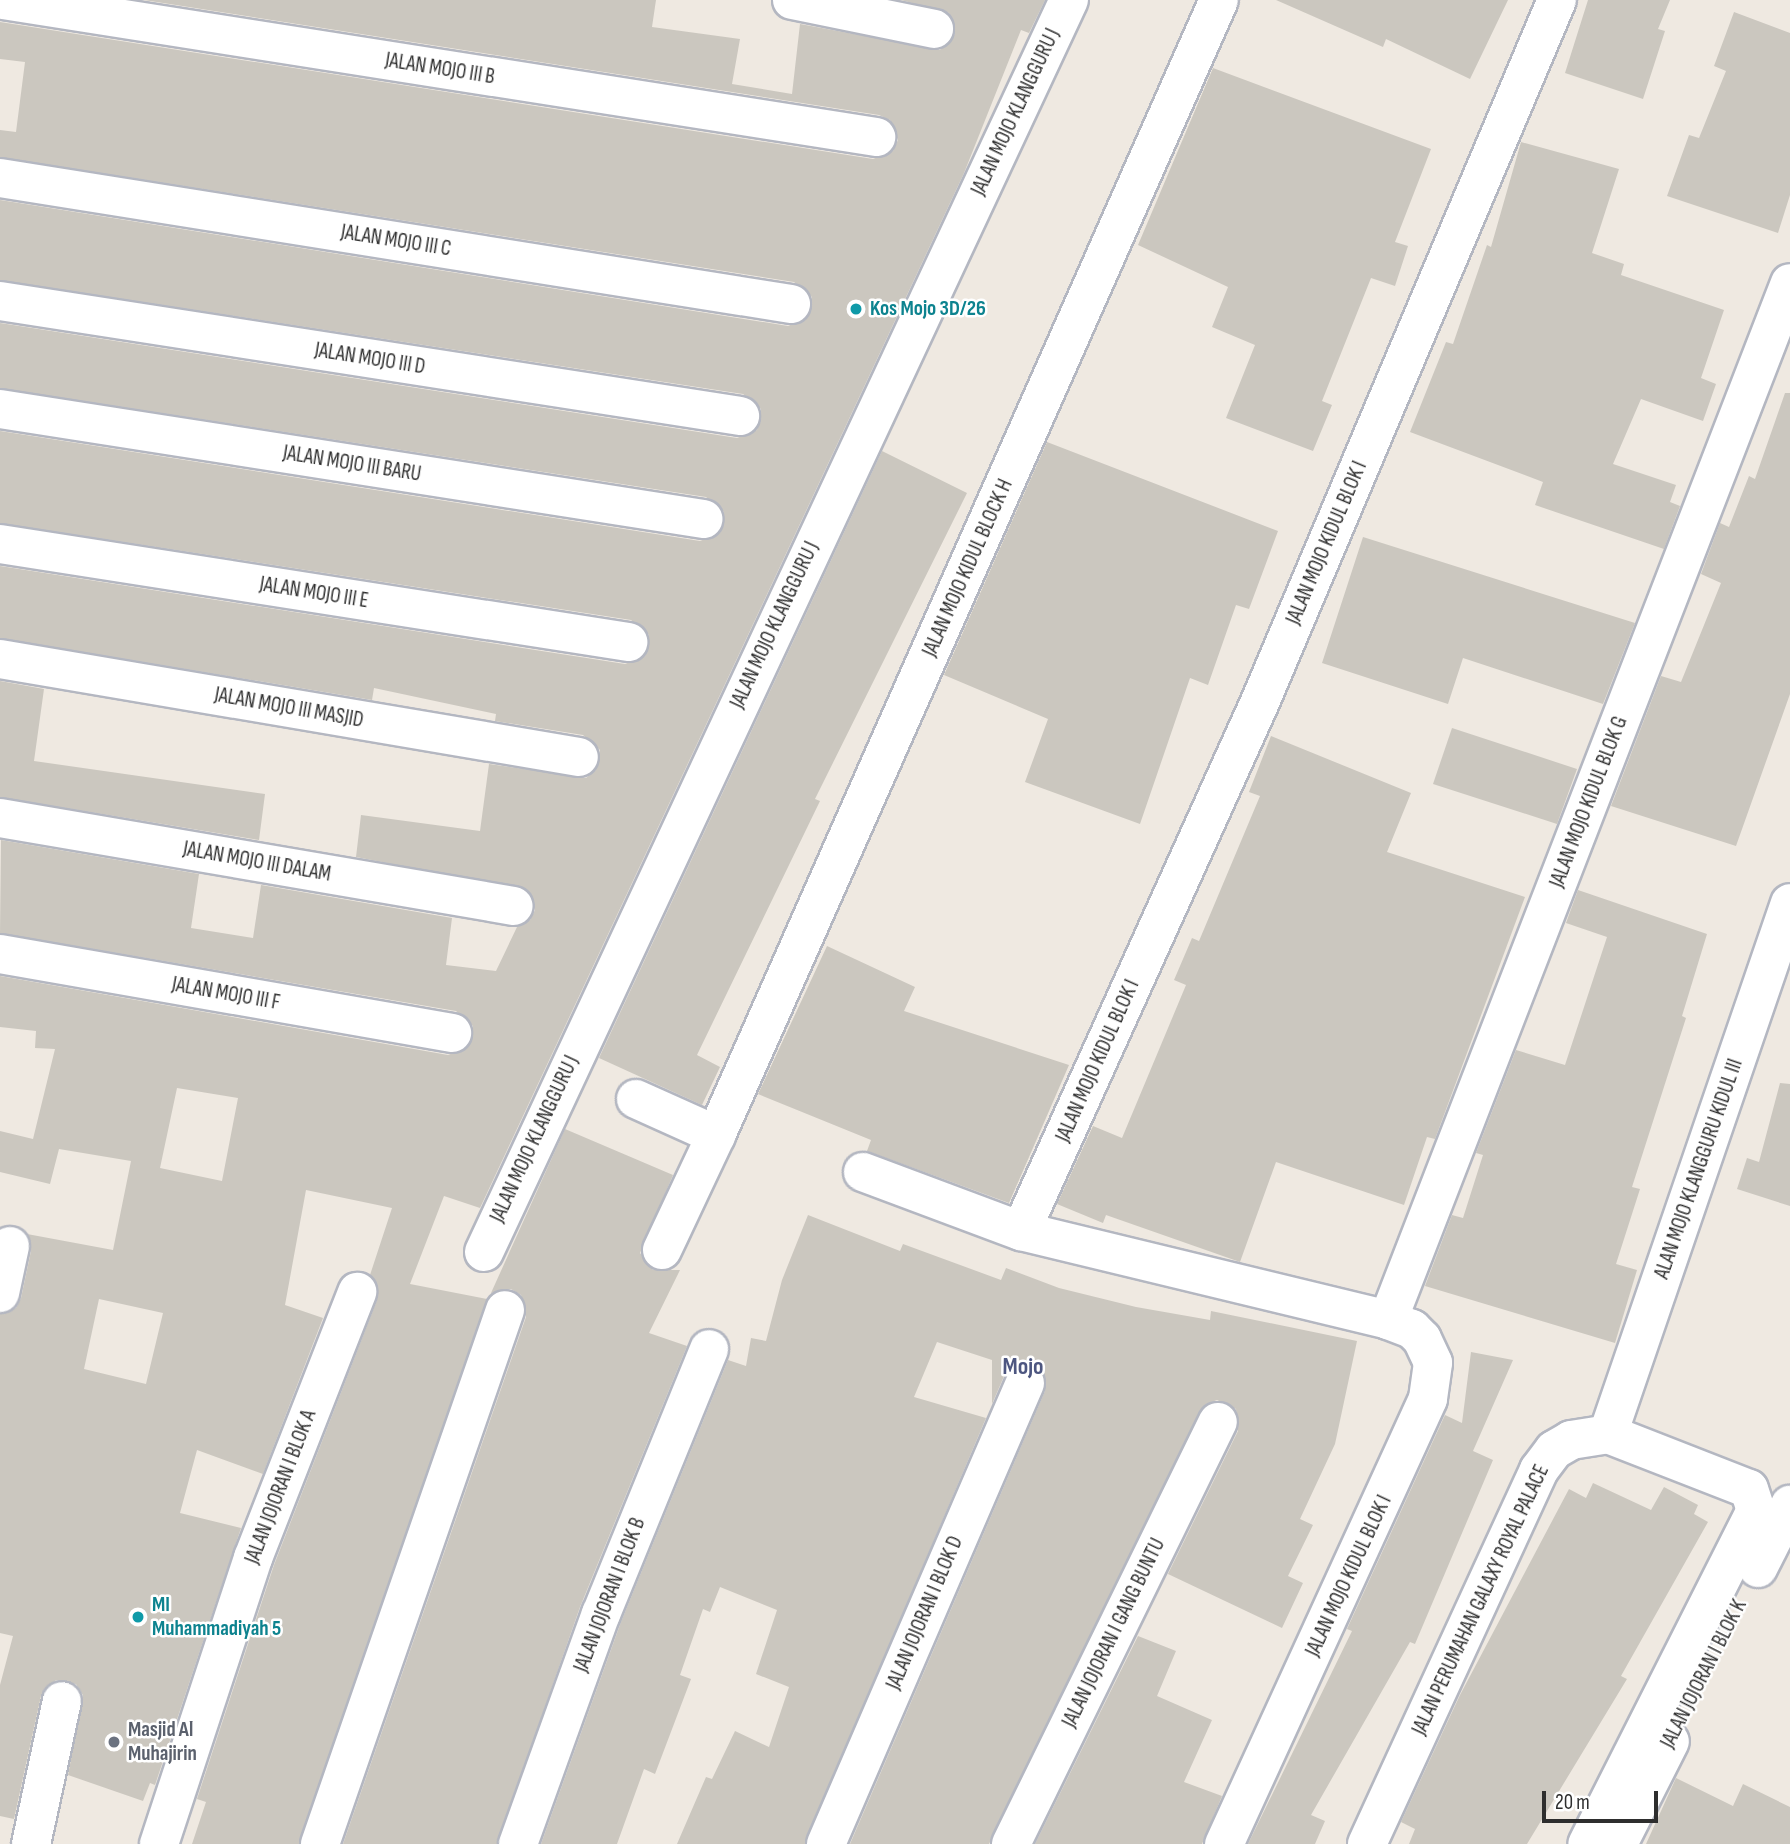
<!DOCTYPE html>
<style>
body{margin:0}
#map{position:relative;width:1790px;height:1844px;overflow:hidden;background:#efe9e1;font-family:"Sofia Sans Condensed",sans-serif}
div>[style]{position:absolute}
.building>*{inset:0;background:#cbc7bf}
.roads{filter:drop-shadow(2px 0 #b4b7c1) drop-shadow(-2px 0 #b4b7c1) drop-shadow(0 2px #b4b7c1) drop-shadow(0 -2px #b4b7c1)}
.street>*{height:38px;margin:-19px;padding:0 19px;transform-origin:19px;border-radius:19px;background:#fff}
.dots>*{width:19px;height:19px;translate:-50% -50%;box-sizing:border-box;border:4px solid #fff;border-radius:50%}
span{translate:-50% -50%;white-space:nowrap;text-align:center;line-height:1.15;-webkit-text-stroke:5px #fff;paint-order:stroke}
.street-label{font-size:21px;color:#2e2e2e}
.culture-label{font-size:21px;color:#0d838f;font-weight:700}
.left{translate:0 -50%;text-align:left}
.worship-label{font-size:21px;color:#5b616d;font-weight:700}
.quarter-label{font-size:24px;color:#4d5680;font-weight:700}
.scale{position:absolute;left:1542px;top:1791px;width:116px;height:32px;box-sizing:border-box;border:4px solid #2e2e2e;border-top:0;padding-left:9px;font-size:21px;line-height:24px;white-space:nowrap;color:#2e2e2e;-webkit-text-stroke:5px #fff;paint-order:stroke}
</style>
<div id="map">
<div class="building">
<i style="clip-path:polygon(evenodd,144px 0,656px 0,652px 27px,740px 39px,732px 84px,792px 94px,800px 24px,940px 50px,955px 34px,949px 13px,901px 0,1045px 0,1029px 33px,1021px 30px,964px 173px,480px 1208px,444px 1196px,410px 1284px,487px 1299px,299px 1844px,192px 1844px,206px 1802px,197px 1799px,274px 1565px,377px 1300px,378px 1288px,370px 1275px,392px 1208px,306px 1190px,285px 1305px,323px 1318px,263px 1474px,197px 1450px,180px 1513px,241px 1528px,155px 1785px,150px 1783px,143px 1801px,68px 1775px,83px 1695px,76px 1684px,56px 1680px,41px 1696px,14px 1819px,0 1816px,0 1685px,13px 1636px,0 1633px,0 1314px,16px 1308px,21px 1298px,31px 1251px,27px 1234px,113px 1250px,131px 1161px,59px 1149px,50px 1184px,0 1172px,0 1131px,33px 1139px,55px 1049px,35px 1048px,36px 1031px,0 1027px,0 976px,448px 1055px,468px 1047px,473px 1026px,456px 1011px,0 933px,1px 840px,199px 874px,191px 928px,253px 938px,261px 885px,452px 918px,446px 965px,496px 971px,517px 927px,530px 920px,535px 910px,528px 890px,356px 857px,361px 815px,480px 831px,489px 764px,586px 778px,596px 770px,600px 750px,583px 735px,495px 721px,496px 714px,374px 688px,372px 700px,0 638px,0 566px,625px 664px,645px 656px,649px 635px,631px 620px,0 523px,0 431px,700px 541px,720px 533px,724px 512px,706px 497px,0 388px,0 323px,737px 438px,757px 430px,761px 409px,743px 394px,0 280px,0 200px,788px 326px,807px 318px,812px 297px,794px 282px,0 157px,0 130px,16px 132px,25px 62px,0 59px,0 22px,873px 159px,893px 151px,898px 140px,890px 120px,879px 115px,144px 0,177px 1088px,238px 1098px,222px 1181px,160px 1168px,177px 1088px,144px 0,99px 1299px,163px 1313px,146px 1384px,84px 1369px,99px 1299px)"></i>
<i style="clip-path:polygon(1276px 0,1508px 0,1470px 79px,1386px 39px,1383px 47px)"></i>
<i style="clip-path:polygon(1588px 0,1670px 0,1658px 29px,1665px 31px,1643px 99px,1565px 73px)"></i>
<i style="clip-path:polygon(1734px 12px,1790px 33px,1790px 195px,1778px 233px,1667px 196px,1689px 135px,1699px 138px,1726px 71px,1714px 66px)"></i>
<i style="clip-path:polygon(1213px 68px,1431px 149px,1395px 242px,1408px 246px,1395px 286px,1371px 278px,1322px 401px,1332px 405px,1313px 451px,1226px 418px,1255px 345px,1212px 327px,1228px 287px,1138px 245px)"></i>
<i style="clip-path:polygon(1521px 142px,1619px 169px,1592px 253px,1624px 264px,1621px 275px,1724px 310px,1701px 378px,1716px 384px,1703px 421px,1641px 399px,1613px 464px,1676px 485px,1670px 502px,1680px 506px,1664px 549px,1535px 505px,1543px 482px,1410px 432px,1446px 342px,1453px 344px,1487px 245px,1491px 247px)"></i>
<i style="clip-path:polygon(1785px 393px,1790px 393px,1790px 694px,1736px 846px,1611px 806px,1661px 676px,1681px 682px,1721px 583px,1701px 574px,1720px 523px,1729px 527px,1749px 476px,1755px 479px)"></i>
<i style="clip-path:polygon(1047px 442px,1278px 531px,1249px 609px,1236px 605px,1208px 685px,1190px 678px,1140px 824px,1025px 782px,1048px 719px,944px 675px)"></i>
<i style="clip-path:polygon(882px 451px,967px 493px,815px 799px,820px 801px,697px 1055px,720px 1067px,702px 1105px,599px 1058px)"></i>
<i style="clip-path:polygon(1363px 537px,1635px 623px,1603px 704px,1463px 658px,1448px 704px,1322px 663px)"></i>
<i style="clip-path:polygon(0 681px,44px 689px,34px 761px,265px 794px,259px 840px,0 797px)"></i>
<i style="clip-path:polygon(1452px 728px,1577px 769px,1557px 824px,1433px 784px)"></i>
<i style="clip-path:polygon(1271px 736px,1411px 793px,1387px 852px,1525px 897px,1435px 1139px,1427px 1137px,1404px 1205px,1276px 1162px,1240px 1262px,1106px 1215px,1103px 1223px,1057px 1204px,1093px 1126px,1122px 1138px,1186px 985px,1174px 980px,1192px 938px,1199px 941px,1260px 796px,1249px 792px)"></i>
<i style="clip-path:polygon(1578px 890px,1707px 934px,1682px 1016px,1686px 1018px,1632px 1187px,1640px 1189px,1616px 1264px,1637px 1270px,1615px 1343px,1425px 1286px,1452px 1215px,1463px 1218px,1483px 1155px,1476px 1153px,1516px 1050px,1565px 1065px,1607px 937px,1566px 923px)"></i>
<i style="clip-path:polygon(827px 946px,915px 987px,904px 1011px,1069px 1065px,1009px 1203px,867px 1151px,871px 1140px,758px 1094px)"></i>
<i style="clip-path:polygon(1780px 1083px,1790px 1084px,1790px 1206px,1737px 1189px,1747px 1158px,1759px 1162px)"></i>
<i style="clip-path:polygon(565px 1129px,673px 1175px,640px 1253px,653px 1270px,680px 1270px,649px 1333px,687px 1346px,580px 1607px,497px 1844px,343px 1844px,526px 1317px,521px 1295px,511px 1289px,491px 1293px)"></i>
<i style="clip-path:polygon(808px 1215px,900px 1251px,903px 1244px,1001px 1280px,1006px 1268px,1059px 1288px,1136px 1307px,1210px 1320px,1211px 1311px,1357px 1341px,1335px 1444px,1300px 1519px,1313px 1525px,1288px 1576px,1303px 1583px,1282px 1628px,1168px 1574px,1238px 1431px,1236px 1409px,1217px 1400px,1206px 1404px,989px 1844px,850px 1844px,1045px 1391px,1042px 1369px,1022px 1361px,1005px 1374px,992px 1404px,992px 1360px,937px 1342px,914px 1397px,986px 1418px,805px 1844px,677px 1844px,706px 1777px,712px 1779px,735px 1731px,769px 1747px,789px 1687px,756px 1674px,777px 1610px,720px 1587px,710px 1612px,703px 1609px,680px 1675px,691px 1679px,655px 1774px,644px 1769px,617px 1844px,541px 1844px,621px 1622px,728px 1360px,746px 1366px,751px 1338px,766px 1341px,782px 1280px)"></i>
<i style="clip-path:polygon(1471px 1352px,1513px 1360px,1473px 1451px,1493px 1460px,1415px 1644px,1410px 1642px,1311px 1815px,1325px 1821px,1315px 1844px,1248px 1844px,1352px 1631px,1347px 1629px,1445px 1415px,1462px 1423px)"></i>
<i style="clip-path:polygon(1593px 1483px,1651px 1510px,1664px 1487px,1698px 1505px,1694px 1514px,1708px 1522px,1621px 1676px,1627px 1679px,1527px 1844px,1409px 1844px,1415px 1829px,1401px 1822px,1460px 1695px,1569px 1489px,1586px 1498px)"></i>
<i style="clip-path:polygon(1138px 1636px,1176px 1651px,1157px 1696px,1212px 1720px,1184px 1782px,1222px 1796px,1202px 1844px,1035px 1844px)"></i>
<i style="clip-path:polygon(1676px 1778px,1733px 1806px,1743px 1784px,1790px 1807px,1790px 1844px,1646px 1844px)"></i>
</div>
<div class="roads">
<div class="street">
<i style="left:3px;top:0;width:884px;rotate:8.92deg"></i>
<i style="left:792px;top:0;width:145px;rotate:11.5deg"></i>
<i style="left:0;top:178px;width:801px;rotate:9.05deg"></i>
<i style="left:0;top:301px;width:749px;rotate:8.83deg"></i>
<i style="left:0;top:409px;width:712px;rotate:8.89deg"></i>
<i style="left:0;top:544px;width:636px;rotate:8.87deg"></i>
<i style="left:0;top:659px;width:587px;rotate:9.61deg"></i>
<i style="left:0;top:818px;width:521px;rotate:9.72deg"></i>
<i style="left:0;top:954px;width:459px;rotate:9.9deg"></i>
<i style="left:636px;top:1099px;width:88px;rotate:24.2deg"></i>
<i style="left:716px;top:1135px;width:1241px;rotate:-66.1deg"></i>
<i style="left:863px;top:1172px;width:169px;rotate:20.5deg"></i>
<i style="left:1021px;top:1231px;width:378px;rotate:13.6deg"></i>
<i style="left:1388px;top:1320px;width:26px;rotate:21deg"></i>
<i style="left:1412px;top:1329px;width:14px;rotate:45deg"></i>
<i style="left:1422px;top:1339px;width:26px;rotate:65deg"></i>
<i style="left:1433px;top:1363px;width:36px;rotate:98deg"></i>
<i style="left:1428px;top:1399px;width:490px;rotate:114.6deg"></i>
<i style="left:1021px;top:1231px;width:580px;rotate:-65.69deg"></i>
<i style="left:1260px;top:702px;width:762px;rotate:-67.07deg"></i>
<i style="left:662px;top:1250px;width:127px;rotate:-64.8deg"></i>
<i style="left:484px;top:1252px;width:1382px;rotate:-64.96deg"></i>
<i style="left:0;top:1293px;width:48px;rotate:-78deg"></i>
<i style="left:1388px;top:1320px;width:1112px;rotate:-68.81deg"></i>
<i style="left:1608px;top:1434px;width:561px;rotate:-71.08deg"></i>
<i style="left:1758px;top:1568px;width:71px;rotate:-63.1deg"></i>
<i style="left:31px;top:1844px;width:146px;rotate:-77.8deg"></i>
<i style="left:159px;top:1844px;width:301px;rotate:-71.8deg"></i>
<i style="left:253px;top:1558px;width:286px;rotate:-68.6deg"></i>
<i style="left:320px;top:1844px;width:565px;rotate:-70.89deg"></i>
<i style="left:518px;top:1844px;width:245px;rotate:-70.2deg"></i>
<i style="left:601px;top:1614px;width:286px;rotate:-67.8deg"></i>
<i style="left:826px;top:1844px;width:502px;rotate:-66.65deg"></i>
<i style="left:1011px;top:1844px;width:470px;rotate:-63.9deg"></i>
<i style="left:1367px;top:1844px;width:412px;rotate:-65.3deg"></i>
<i style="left:1539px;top:1470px;width:25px;rotate:-53deg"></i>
<i style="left:1554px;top:1450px;width:20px;rotate:-30deg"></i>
<i style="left:1571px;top:1440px;width:37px;rotate:-9deg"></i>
<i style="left:1608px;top:1434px;width:151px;rotate:21.3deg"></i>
<i style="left:1749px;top:1489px;width:22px;rotate:72deg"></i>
<i style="left:1756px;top:1510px;width:374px;rotate:116.8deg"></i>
<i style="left:1618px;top:1844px;width:115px;rotate:-63.2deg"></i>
</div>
</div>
<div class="dots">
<i style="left:856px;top:309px;background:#0f9aa8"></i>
<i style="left:138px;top:1617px;background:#0f9aa8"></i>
<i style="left:114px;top:1742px;background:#6b7280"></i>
</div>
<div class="street-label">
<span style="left:440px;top:69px;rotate:9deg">JALAN MOJO III B</span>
<span style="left:1016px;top:112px;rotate:-65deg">JALAN MOJO KLANGGURU J</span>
<span style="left:396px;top:241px;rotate:9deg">JALAN MOJO III C</span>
<span style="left:370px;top:359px;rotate:9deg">JALAN MOJO III D</span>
<span style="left:352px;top:464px;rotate:9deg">JALAN MOJO III BARU</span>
<span style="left:1327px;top:543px;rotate:-67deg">JALAN MOJO KIDUL BLOK I</span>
<span style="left:968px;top:568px;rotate:-66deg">JALAN MOJO KIDUL BLOCK H</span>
<span style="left:314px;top:593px;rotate:9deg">JALAN MOJO III E</span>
<span style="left:775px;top:625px;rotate:-65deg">JALAN MOJO KLANGGURU J</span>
<span style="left:289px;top:708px;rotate:10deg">JALAN MOJO III MASJID</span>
<span style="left:1589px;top:802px;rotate:-69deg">JALAN MOJO KIDUL BLOK G</span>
<span style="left:257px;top:862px;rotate:10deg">JALAN MOJO III DALAM</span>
<span style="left:226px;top:994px;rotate:10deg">JALAN MOJO III F</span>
<span style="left:1098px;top:1061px;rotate:-66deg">JALAN MOJO KIDUL BLOK I</span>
<span style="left:535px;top:1139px;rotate:-65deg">JALAN MOJO KLANGGURU J</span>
<span style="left:1699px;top:1169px;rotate:-71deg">ALAN MOJO KLANGGURU KIDUL III</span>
<span style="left:281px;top:1487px;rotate:-69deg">JALAN JOJORAN I BLOK A</span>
<span style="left:1349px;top:1576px;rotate:-65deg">JALAN MOJO KIDUL BLOK I</span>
<span style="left:610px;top:1595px;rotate:-69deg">JALAN JOJORAN I BLOK B</span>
<span style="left:1481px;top:1600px;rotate:-65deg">JALAN PERUMAHAN GALAXY ROYAL PALACE</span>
<span style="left:925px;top:1613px;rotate:-67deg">JALAN JOJORAN I BLOK D</span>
<span style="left:1114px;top:1633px;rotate:-64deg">JALAN JOJORAN I GANG BUNTU</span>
<span style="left:1704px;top:1674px;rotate:-63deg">JALAN JOJORAN I BLOK K</span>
</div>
<div class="culture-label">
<span class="left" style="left:870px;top:309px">Kos Mojo 3D/26</span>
<span class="left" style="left:152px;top:1617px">MI<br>Muhammadiyah 5</span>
</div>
<div class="worship-label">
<span class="left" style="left:128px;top:1742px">Masjid Al<br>Muhajirin</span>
</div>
<div class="quarter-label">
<span style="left:1023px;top:1367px">Mojo</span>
</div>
<div class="scale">20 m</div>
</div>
